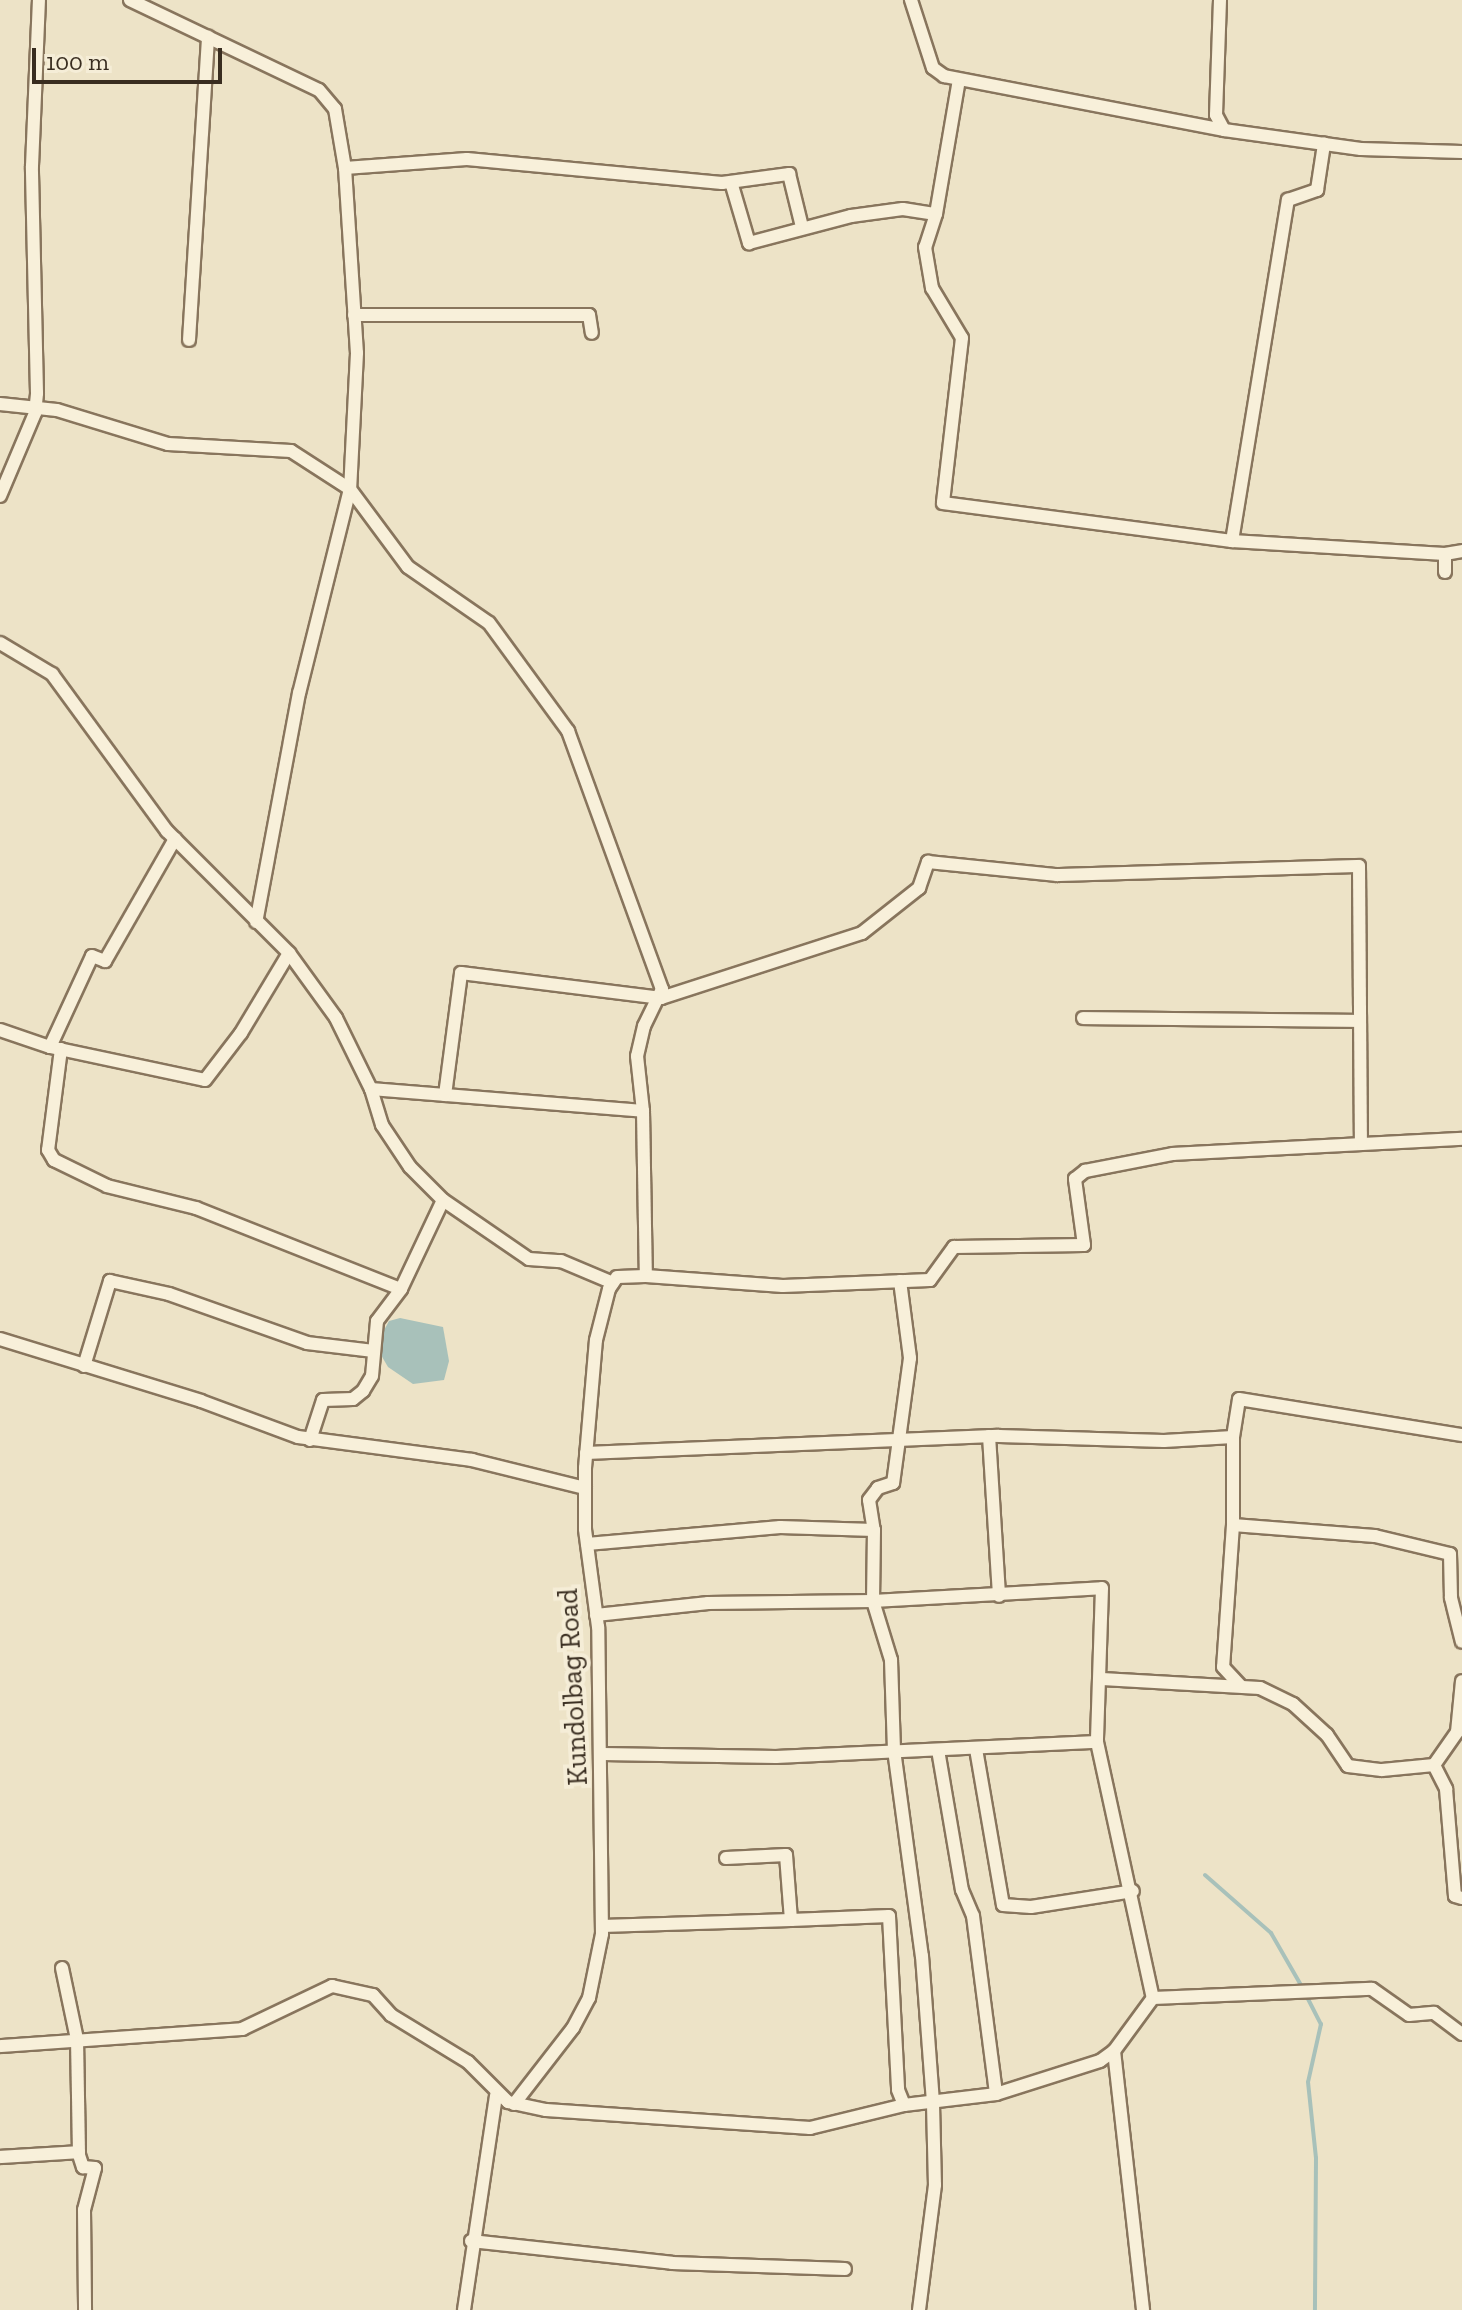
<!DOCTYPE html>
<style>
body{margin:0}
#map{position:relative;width:1462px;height:2310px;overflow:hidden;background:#ede3c7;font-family:"Zilla Slab",serif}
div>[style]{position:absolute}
.water>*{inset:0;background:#a8c1ba}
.stream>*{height:4px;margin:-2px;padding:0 2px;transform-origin:2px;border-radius:2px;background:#a8c1ba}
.roads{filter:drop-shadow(2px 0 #88755d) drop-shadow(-2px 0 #88755d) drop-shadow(0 2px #88755d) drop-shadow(0 -2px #88755d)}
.street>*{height:12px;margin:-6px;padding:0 6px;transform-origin:6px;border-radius:6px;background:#f8f0da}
span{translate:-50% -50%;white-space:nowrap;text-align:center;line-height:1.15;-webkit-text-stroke:8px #f5edd7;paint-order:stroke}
.street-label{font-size:28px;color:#392d20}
.scale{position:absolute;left:32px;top:48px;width:190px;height:36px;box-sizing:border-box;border:4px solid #392d20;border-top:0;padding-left:10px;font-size:24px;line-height:28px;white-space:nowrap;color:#392d20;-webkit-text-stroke:6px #f5edd7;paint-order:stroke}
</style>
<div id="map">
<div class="water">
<i style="clip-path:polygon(400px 1318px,443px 1327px,449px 1361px,444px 1380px,413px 1384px,388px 1367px,381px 1355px,382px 1334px,389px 1321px)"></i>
</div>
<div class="stream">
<i style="left:1205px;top:1875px;width:88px;rotate:41.3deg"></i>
<i style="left:1271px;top:1933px;width:62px;rotate:60.1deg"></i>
<i style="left:1306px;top:1995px;width:33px;rotate:63deg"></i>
<i style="left:1321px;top:2024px;width:59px;rotate:102.6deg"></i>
<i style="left:1308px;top:2082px;width:76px;rotate:84deg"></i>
<i style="left:1316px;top:2158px;width:152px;rotate:90.4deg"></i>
</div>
<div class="roads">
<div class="street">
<i style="left:130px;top:0;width:209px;rotate:25.5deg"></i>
<i style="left:319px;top:90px;width:25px;rotate:50deg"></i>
<i style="left:335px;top:109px;width:60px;rotate:80.4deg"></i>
<i style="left:345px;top:168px;width:185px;rotate:86.3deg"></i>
<i style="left:357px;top:353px;width:136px;rotate:92.9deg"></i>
<i style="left:350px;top:489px;width:97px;rotate:53.4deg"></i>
<i style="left:408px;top:567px;width:98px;rotate:34.7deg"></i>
<i style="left:489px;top:623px;width:134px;rotate:53.8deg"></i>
<i style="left:568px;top:731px;width:275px;rotate:70deg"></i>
<i style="left:662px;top:989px;width:41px;rotate:115.9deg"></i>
<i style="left:644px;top:1026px;width:31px;rotate:103deg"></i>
<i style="left:637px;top:1056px;width:55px;rotate:83.8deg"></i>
<i style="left:911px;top:0;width:71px;rotate:72.1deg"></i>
<i style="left:933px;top:68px;width:14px;rotate:36deg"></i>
<i style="left:944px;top:76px;width:285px;rotate:10.9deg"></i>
<i style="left:1224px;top:130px;width:138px;rotate:7.9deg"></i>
<i style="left:1361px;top:149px;width:101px;rotate:1.7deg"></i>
<i style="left:1220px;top:0;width:115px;rotate:92deg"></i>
<i style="left:1216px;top:115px;width:17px;rotate:62deg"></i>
<i style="left:345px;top:168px;width:122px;rotate:-4.2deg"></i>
<i style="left:467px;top:159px;width:256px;rotate:5.4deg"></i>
<i style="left:722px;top:183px;width:68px;rotate:-7.7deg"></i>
<i style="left:789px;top:174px;width:55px;rotate:76.2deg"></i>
<i style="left:731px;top:182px;width:64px;rotate:73.6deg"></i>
<i style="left:749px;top:243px;width:106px;rotate:-14.8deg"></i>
<i style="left:851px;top:216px;width:52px;rotate:-7.7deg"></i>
<i style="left:903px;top:209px;width:33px;rotate:9deg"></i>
<i style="left:936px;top:214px;width:136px;rotate:-80.3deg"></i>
<i style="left:936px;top:214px;width:35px;rotate:108deg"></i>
<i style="left:925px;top:247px;width:42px;rotate:80.3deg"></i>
<i style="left:932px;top:288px;width:58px;rotate:59deg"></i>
<i style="left:962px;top:338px;width:166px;rotate:96.6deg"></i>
<i style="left:943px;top:503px;width:291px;rotate:7.5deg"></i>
<i style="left:1232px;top:541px;width:213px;rotate:3.5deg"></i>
<i style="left:1445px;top:554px;width:18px;rotate:90deg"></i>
<i style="left:354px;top:315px;width:235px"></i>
<i style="left:589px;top:315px;width:18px;rotate:81deg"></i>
<i style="left:189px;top:340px;width:304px;rotate:-86.4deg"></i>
<i style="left:0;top:404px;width:57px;rotate:6deg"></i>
<i style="left:57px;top:410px;width:116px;rotate:17deg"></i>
<i style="left:168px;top:444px;width:123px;rotate:3.3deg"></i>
<i style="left:291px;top:451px;width:70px;rotate:32.8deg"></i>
<i style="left:350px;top:489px;width:210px;rotate:104deg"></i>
<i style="left:299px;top:693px;width:233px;rotate:100.6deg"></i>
<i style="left:0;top:496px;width:90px;rotate:-67.1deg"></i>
<i style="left:35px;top:413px;width:20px;rotate:-84deg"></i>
<i style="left:37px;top:393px;width:227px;rotate:-91.3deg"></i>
<i style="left:32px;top:166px;width:166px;rotate:-87.6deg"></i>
<i style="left:1232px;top:541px;width:346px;rotate:-80.7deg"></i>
<i style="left:1288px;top:200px;width:31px;rotate:-19deg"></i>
<i style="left:1317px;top:190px;width:47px;rotate:-81.3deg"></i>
<i style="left:1445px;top:554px;width:17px;rotate:-10deg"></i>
<i style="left:0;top:643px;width:61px;rotate:30.8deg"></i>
<i style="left:52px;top:674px;width:195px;rotate:53.8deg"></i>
<i style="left:167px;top:831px;width:173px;rotate:45deg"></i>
<i style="left:289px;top:953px;width:80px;rotate:54.1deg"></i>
<i style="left:336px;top:1018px;width:79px;rotate:63.8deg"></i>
<i style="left:371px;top:1089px;width:273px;rotate:4.6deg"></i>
<i style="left:643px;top:1111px;width:165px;rotate:89deg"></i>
<i style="left:646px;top:1276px;width:137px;rotate:4.2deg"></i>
<i style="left:783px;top:1286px;width:147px;rotate:-2.3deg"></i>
<i style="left:930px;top:1280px;width:41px;rotate:-54deg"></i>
<i style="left:954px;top:1247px;width:130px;rotate:-0.9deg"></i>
<i style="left:1084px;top:1245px;width:67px;rotate:-97.8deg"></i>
<i style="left:1075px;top:1179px;width:13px;rotate:-39deg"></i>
<i style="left:1085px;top:1171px;width:90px;rotate:-10.9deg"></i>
<i style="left:1173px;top:1154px;width:289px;rotate:-3deg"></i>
<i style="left:1083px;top:1018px;width:277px;rotate:0.6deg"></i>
<i style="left:0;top:1030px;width:53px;rotate:18.8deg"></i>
<i style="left:50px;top:1047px;width:158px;rotate:12deg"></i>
<i style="left:205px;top:1080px;width:59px;rotate:-52.5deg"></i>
<i style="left:241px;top:1033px;width:93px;rotate:-59deg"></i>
<i style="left:50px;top:1047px;width:100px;rotate:-65.2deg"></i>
<i style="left:92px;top:956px;width:14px;rotate:21deg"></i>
<i style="left:105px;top:961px;width:141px;rotate:-60.2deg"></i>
<i style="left:61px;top:1049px;width:102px;rotate:97.3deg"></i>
<i style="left:48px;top:1150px;width:12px;rotate:59deg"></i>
<i style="left:54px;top:1160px;width:59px;rotate:26.1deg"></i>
<i style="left:107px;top:1186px;width:92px;rotate:13.9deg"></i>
<i style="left:196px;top:1208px;width:220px;rotate:21.6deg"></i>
<i style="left:401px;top:1289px;width:98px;rotate:-64.7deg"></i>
<i style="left:371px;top:1089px;width:38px;rotate:73deg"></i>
<i style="left:382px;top:1125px;width:50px;rotate:56.3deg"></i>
<i style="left:410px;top:1167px;width:47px;rotate:45deg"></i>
<i style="left:443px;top:1200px;width:104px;rotate:34.5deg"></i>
<i style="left:529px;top:1259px;width:32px;rotate:4deg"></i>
<i style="left:561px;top:1261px;width:56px;rotate:22.9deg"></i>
<i style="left:445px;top:1095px;width:123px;rotate:-82.5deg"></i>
<i style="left:461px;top:973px;width:202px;rotate:7.1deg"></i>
<i style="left:661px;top:998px;width:211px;rotate:-17.9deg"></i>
<i style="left:862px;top:933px;width:73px;rotate:-38.3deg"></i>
<i style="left:919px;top:888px;width:28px;rotate:-71deg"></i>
<i style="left:928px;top:862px;width:130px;rotate:5.8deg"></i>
<i style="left:1057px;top:875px;width:302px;rotate:-1.7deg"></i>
<i style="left:1359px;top:866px;width:278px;rotate:89.6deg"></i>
<i style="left:900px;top:1281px;width:78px;rotate:82.6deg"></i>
<i style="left:910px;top:1358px;width:126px;rotate:97.7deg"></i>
<i style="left:893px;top:1483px;width:16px;rotate:162deg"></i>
<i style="left:878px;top:1488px;width:15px;rotate:127deg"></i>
<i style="left:869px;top:1500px;width:30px;rotate:81deg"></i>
<i style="left:874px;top:1530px;width:71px;rotate:90.8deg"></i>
<i style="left:873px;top:1601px;width:62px;rotate:73deg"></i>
<i style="left:891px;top:1660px;width:90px;rotate:88.1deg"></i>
<i style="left:894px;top:1750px;width:208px;rotate:82.3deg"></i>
<i style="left:922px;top:1956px;width:148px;rotate:85.7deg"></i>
<i style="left:933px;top:2104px;width:81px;rotate:88.6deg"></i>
<i style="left:935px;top:2185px;width:126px;rotate:97.3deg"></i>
<i style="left:0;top:1339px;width:210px;rotate:17.1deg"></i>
<i style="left:201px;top:1401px;width:103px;rotate:20.4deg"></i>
<i style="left:298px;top:1437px;width:176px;rotate:7.5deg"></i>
<i style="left:472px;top:1460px;width:116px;rotate:13.9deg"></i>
<i style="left:84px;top:1366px;width:89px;rotate:-73deg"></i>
<i style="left:110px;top:1281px;width:60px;rotate:12.4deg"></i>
<i style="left:169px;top:1294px;width:146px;rotate:19.5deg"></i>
<i style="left:307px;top:1343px;width:67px;rotate:6.8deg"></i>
<i style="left:989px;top:1436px;width:160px;rotate:86.4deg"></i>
<i style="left:1233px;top:1437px;width:88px;rotate:90deg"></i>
<i style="left:1233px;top:1525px;width:142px;rotate:94deg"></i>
<i style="left:1223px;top:1667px;width:25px;rotate:47deg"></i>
<i style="left:310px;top:1440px;width:42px;rotate:-72deg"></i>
<i style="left:323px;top:1400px;width:30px;rotate:-2deg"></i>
<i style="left:353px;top:1399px;width:13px;rotate:-39deg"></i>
<i style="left:363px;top:1391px;width:17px;rotate:-59deg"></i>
<i style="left:372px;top:1376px;width:55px;rotate:-84.8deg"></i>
<i style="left:377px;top:1321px;width:40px;rotate:-53deg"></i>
<i style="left:586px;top:1453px;width:413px;rotate:-2.4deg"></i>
<i style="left:999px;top:1436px;width:165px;rotate:1.7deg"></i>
<i style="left:1164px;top:1441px;width:69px;rotate:-3.3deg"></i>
<i style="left:1233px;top:1437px;width:38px;rotate:-81deg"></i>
<i style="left:1239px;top:1399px;width:226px;rotate:9.2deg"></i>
<i style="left:1233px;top:1525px;width:142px;rotate:4.4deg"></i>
<i style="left:1375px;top:1536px;width:77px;rotate:13.5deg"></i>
<i style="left:1450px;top:1554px;width:44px;rotate:88.7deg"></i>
<i style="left:1451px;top:1598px;width:45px;rotate:76deg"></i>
<i style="left:587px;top:1544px;width:194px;rotate:-5deg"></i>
<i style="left:780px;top:1527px;width:94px;rotate:1.8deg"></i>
<i style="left:596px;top:1615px;width:113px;rotate:-6.1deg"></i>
<i style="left:708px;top:1603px;width:165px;rotate:-0.7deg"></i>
<i style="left:873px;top:1601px;width:229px;rotate:-3.2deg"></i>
<i style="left:1102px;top:1588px;width:154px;rotate:91.9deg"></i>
<i style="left:1097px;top:1742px;width:262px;rotate:77.7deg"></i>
<i style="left:1102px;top:1679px;width:158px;rotate:3.3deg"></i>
<i style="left:1260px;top:1688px;width:37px;rotate:26deg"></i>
<i style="left:1293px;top:1704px;width:46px;rotate:42.4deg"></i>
<i style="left:1327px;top:1735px;width:37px;rotate:56deg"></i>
<i style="left:1348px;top:1766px;width:34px;rotate:7deg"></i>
<i style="left:1382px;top:1770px;width:52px;rotate:-5.5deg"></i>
<i style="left:1434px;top:1765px;width:27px;rotate:63deg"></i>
<i style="left:1446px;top:1789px;width:107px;rotate:85.2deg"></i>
<i style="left:1455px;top:1896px;width:7px;rotate:16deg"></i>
<i style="left:976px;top:1749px;width:158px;rotate:80.2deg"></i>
<i style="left:1003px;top:1905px;width:28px;rotate:4deg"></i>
<i style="left:1031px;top:1907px;width:103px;rotate:-8.9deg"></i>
<i style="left:938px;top:1750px;width:142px;rotate:80.3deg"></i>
<i style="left:962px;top:1890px;width:28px;rotate:67deg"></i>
<i style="left:973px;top:1916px;width:179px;rotate:82.6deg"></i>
<i style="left:603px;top:1754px;width:173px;rotate:1deg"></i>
<i style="left:776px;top:1757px;width:321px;rotate:-2.7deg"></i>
<i style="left:1434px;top:1765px;width:40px;rotate:-55.1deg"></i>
<i style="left:1457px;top:1732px;width:51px;rotate:-84.4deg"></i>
<i style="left:726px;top:1858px;width:60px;rotate:-2.9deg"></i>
<i style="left:786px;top:1855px;width:65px;rotate:85.6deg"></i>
<i style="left:791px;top:1920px;width:98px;rotate:-2.3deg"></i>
<i style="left:889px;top:1916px;width:174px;rotate:87deg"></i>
<i style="left:898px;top:2090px;width:16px;rotate:68deg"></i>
<i style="left:602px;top:1926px;width:189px;rotate:-1.8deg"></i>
<i style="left:62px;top:1968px;width:73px;rotate:78.1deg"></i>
<i style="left:77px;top:2039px;width:116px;rotate:89deg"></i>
<i style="left:79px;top:2155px;width:13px;rotate:72deg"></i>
<i style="left:83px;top:2167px;width:12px;rotate:5deg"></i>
<i style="left:95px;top:2168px;width:43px;rotate:104.7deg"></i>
<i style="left:84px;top:2210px;width:100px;rotate:89.4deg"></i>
<i style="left:0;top:2046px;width:243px;rotate:-4deg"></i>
<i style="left:242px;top:2029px;width:100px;rotate:-25.5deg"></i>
<i style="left:332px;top:1986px;width:42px;rotate:12.4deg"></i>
<i style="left:373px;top:1995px;width:27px;rotate:48deg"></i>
<i style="left:391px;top:2015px;width:90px;rotate:31.4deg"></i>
<i style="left:468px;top:2062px;width:57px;rotate:45deg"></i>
<i style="left:508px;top:2102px;width:39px;rotate:12deg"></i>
<i style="left:546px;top:2110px;width:265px;rotate:3.9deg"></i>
<i style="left:810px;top:2128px;width:97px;rotate:-13.7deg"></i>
<i style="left:904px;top:2105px;width:93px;rotate:-6.8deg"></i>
<i style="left:996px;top:2094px;width:109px;rotate:-17.6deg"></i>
<i style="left:1100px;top:2061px;width:17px;rotate:-36deg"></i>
<i style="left:1114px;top:2051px;width:66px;rotate:-53.7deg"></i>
<i style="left:1153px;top:1998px;width:219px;rotate:-2.4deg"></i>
<i style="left:1372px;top:1989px;width:45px;rotate:35.1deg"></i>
<i style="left:1409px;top:2015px;width:25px;rotate:-5deg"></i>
<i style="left:1434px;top:2013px;width:35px;rotate:37deg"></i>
<i style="left:1114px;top:2051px;width:261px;rotate:83.6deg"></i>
<i style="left:514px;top:2104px;width:96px;rotate:-52.2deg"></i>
<i style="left:573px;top:2028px;width:34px;rotate:-62deg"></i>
<i style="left:589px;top:1998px;width:65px;rotate:-78.5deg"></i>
<i style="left:602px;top:1934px;width:307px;rotate:-90.7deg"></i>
<i style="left:598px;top:1627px;width:99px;rotate:-97.6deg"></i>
<i style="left:585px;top:1529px;width:61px;rotate:-90deg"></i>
<i style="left:585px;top:1468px;width:128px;rotate:-85.1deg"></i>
<i style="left:596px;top:1340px;width:53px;rotate:-75.7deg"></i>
<i style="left:609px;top:1289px;width:14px;rotate:-56deg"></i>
<i style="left:617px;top:1277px;width:29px;rotate:-2deg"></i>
<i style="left:0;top:2157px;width:79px;rotate:-3.6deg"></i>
<i style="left:471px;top:2241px;width:202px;rotate:6.2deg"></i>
<i style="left:672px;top:2263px;width:173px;rotate:2deg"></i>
<i style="left:464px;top:2310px;width:217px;rotate:-81.5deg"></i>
</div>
</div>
<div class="street-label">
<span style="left:573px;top:1687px;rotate:-93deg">Kundolbag Road</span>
</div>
<div class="scale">100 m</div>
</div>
